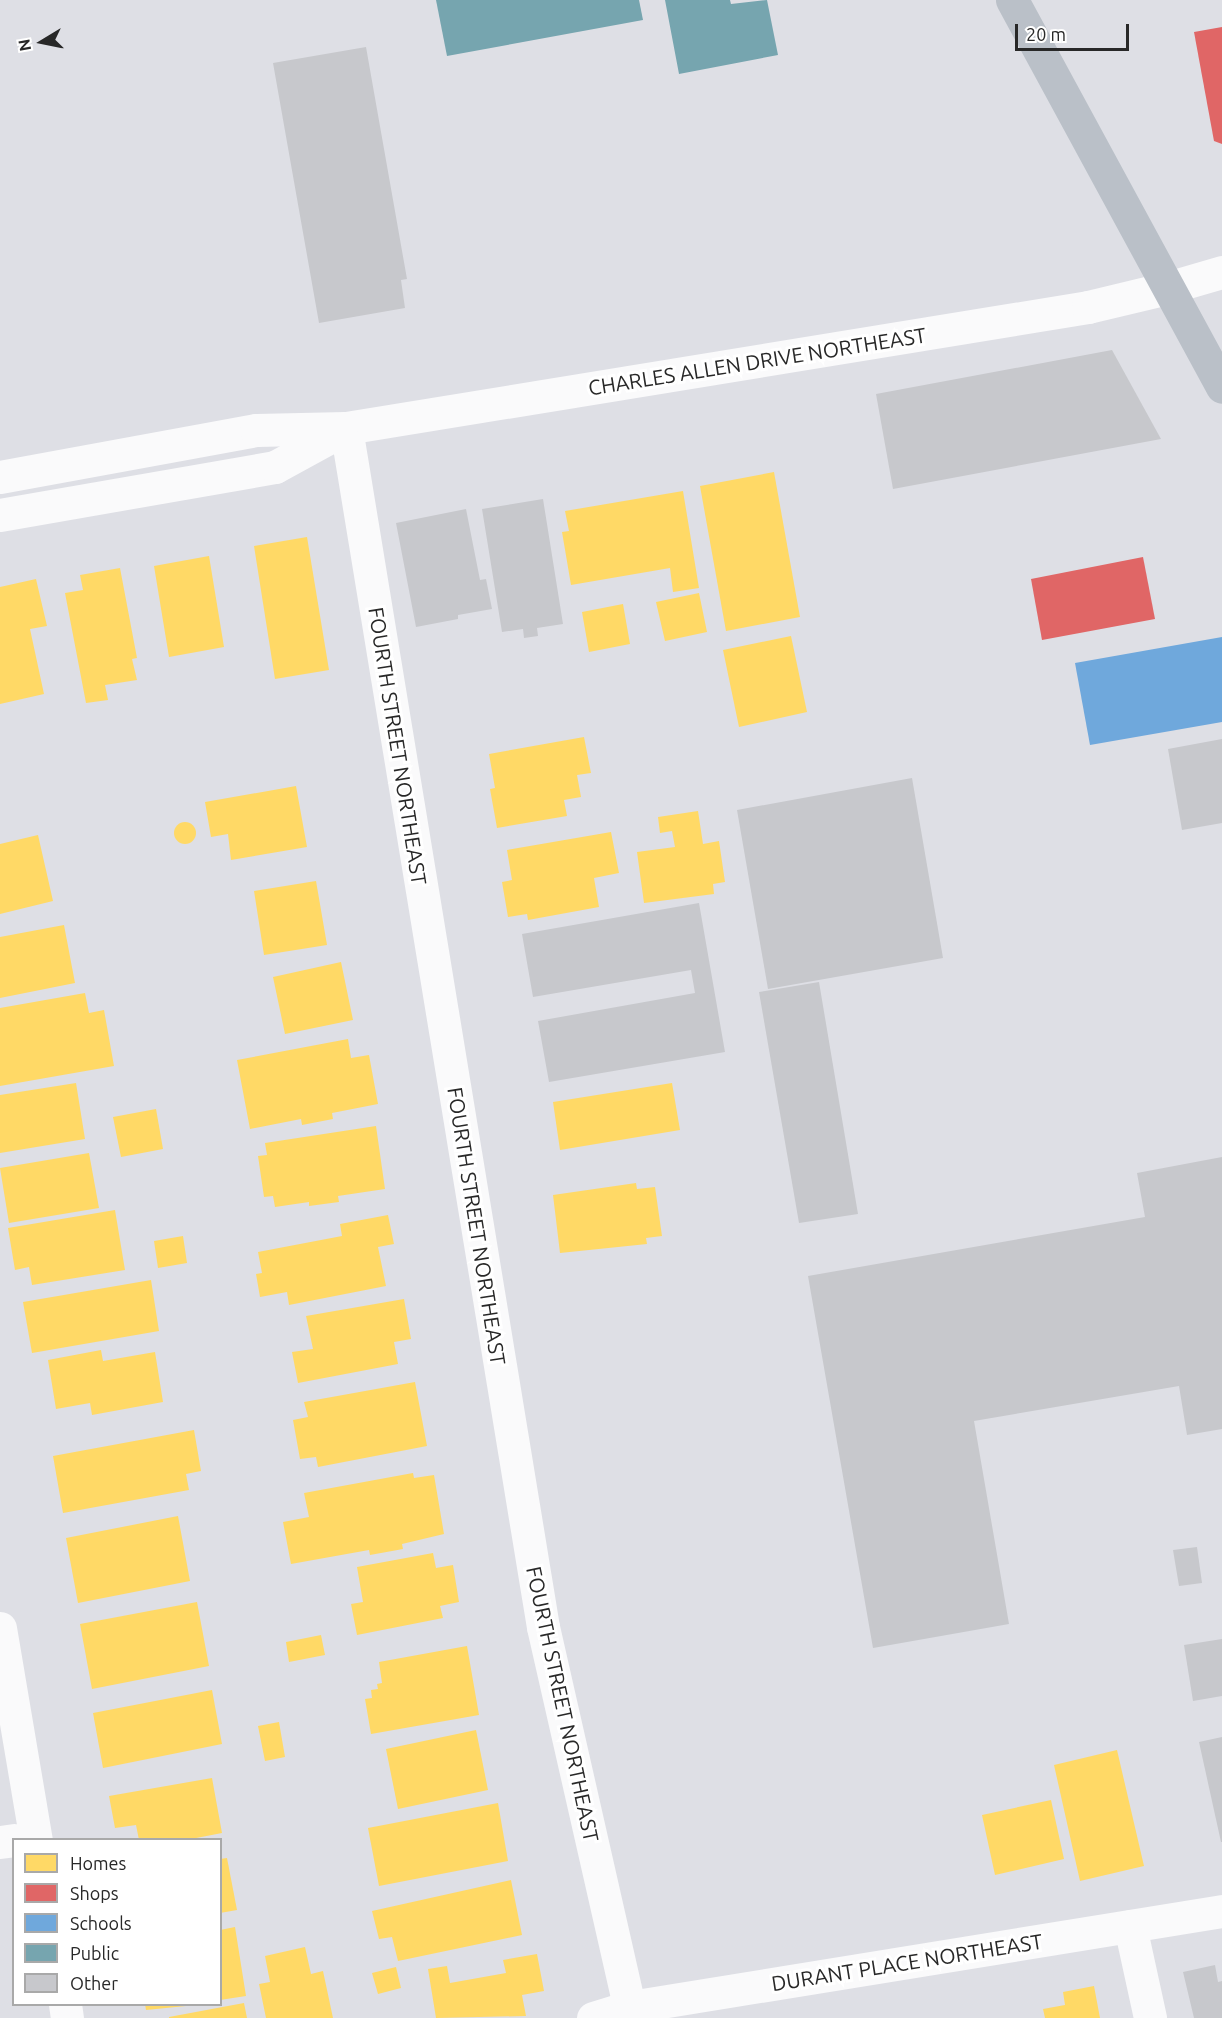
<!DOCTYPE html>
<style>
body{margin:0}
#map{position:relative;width:1222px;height:2018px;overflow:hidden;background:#dedfe5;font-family:Ubuntu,sans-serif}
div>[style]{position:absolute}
.homes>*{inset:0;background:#ffd966}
.round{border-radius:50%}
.shops>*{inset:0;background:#e06666}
.schools>*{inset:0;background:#6fa8dc}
.public>*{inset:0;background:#76a5af}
.building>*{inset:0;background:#c7c8cc}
.minor>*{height:33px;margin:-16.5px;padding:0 16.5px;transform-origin:16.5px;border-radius:16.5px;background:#fafafb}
.highway>*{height:33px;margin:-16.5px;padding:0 16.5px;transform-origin:16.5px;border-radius:16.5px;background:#bac0c8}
span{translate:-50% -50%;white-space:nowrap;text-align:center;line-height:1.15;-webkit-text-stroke:6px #fff;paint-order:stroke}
.street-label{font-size:21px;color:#282828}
.legend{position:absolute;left:12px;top:1838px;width:210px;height:168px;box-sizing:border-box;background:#fff;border:2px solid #a9a9a9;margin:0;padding:8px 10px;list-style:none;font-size:18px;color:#282828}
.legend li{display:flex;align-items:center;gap:12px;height:30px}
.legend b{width:30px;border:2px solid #a9a9a9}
.north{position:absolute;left:12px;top:12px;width:60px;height:60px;-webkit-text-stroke:4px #fff;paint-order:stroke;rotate:260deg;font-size:16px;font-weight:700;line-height:24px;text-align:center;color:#282828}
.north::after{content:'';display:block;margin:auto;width:21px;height:27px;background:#282828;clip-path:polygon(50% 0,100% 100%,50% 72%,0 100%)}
.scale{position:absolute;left:1015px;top:24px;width:114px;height:27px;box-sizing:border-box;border:3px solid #282828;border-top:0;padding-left:8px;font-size:18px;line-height:21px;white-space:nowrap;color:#282828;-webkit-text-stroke:4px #fff;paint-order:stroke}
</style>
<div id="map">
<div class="homes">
<i style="clip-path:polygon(774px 472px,800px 617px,726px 631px,700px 486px)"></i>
<i style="clip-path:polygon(683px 491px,699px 588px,673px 592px,670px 568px,571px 585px,562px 532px,569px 531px,565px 511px)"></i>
<i style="clip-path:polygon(307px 537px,329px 670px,275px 679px,254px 546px)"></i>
<i style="clip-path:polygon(209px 556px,224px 647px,169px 657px,154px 566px)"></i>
<i style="clip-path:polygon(120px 568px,137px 658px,132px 659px,137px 680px,105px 685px,108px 700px,86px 703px,65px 593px,83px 590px,80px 575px)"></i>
<i style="clip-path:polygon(36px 579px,47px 626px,30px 629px,44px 694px,0 704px,0 587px)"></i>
<i style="clip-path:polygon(699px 593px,707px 632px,665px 641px,656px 602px)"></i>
<i style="clip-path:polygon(623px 604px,630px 644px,589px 652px,582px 612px)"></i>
<i style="clip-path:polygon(791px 636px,807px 712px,739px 727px,723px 650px)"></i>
<i style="clip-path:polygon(584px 737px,591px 773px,577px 775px,581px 797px,564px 800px,567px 816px,497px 828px,490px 789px,495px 788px,489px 754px)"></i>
<i style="clip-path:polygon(296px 786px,307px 847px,231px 860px,228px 834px,211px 837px,205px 802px)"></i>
<i style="clip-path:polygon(698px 811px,703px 844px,719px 841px,725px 882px,713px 884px,714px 894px,644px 903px,637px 852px,675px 847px,672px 831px,660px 833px,658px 817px)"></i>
<i class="round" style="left:174px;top:822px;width:22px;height:22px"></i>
<i style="clip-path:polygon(611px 832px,619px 873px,594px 878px,599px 907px,528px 920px,527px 914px,508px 917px,502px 882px,512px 880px,507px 850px)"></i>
<i style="clip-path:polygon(38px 835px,53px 901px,0 914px,0 844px)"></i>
<i style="clip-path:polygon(316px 881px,327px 945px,264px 955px,254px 891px)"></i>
<i style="clip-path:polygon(64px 925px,75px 983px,0 998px,0 937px)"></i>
<i style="clip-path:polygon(341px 962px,353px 1020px,285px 1034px,273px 977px)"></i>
<i style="clip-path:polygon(85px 993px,89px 1013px,104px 1010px,114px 1066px,0 1086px,0 1008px)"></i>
<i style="clip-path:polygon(348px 1039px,351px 1058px,369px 1055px,378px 1104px,332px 1113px,333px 1119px,302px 1125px,301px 1119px,250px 1129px,237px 1060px)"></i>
<i style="clip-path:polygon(76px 1083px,85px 1139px,0 1153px,0 1095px)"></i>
<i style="clip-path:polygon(672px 1083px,680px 1130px,560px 1150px,553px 1102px)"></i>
<i style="clip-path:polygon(156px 1109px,163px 1149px,121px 1157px,113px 1117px)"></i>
<i style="clip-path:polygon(376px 1126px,385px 1189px,338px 1196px,339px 1202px,309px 1206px,309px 1202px,275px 1207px,273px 1196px,264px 1197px,258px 1156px,267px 1155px,265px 1143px)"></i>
<i style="clip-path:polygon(89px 1153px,99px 1208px,9px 1223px,0 1168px)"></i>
<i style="clip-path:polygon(636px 1183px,637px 1189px,655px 1187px,662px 1236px,646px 1238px,647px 1244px,560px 1253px,553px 1195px)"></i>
<i style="clip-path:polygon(115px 1210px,125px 1270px,32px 1285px,29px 1267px,15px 1270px,8px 1228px)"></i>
<i style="clip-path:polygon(388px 1215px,394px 1244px,378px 1247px,386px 1286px,289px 1305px,287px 1292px,260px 1297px,256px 1274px,262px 1273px,258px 1252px,342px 1236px,340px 1224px)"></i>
<i style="clip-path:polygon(183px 1236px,187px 1263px,158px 1268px,154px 1241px)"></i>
<i style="clip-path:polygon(151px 1280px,159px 1331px,32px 1353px,23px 1302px)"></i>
<i style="clip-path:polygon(404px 1299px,411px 1339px,394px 1342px,398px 1364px,298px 1383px,292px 1352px,313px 1349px,306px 1316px)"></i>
<i style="clip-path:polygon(101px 1350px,103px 1361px,155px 1352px,163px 1402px,92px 1415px,90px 1403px,56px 1409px,48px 1360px)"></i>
<i style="clip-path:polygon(415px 1382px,427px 1446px,318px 1467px,316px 1457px,300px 1459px,293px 1420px,308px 1417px,304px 1402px)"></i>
<i style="clip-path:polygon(194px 1430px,201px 1471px,186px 1474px,189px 1490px,63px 1513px,53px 1456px)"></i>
<i style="clip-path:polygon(413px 1473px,414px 1478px,434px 1475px,444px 1534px,402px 1544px,403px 1549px,370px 1555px,369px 1550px,291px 1564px,283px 1522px,309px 1517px,304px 1493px)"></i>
<i style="clip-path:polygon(178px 1516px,190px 1581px,78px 1603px,66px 1538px)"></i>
<i style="clip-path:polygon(433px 1553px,436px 1568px,453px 1565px,459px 1602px,440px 1606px,443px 1618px,357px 1635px,351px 1604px,363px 1602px,357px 1567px)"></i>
<i style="clip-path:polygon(197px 1602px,209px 1666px,92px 1689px,80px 1624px)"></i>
<i style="clip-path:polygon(321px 1635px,325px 1655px,289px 1662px,286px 1642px)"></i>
<i style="clip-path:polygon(467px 1646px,479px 1715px,371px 1734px,365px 1699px,372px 1698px,371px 1690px,378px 1689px,377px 1684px,382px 1683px,379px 1662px)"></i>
<i style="clip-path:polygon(212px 1690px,222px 1744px,103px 1768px,93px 1713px)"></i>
<i style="clip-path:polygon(279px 1722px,285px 1757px,265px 1761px,258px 1726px)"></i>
<i style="clip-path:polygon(476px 1730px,488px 1790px,398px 1809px,386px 1749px)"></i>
<i style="clip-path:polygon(1117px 1750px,1144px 1866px,1080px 1881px,1054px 1765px)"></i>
<i style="clip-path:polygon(212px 1778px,222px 1833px,186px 1840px,139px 1840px,136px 1825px,115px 1828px,109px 1796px)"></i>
<i style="clip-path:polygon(1051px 1800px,1064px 1859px,995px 1875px,982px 1815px)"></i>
<i style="clip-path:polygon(498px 1803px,508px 1861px,379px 1886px,368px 1828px)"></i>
<i style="clip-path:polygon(227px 1858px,237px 1910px,220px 1913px,220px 1859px)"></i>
<i style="clip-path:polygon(511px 1880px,522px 1935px,398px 1961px,392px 1937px,379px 1939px,372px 1911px)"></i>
<i style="clip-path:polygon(235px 1927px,246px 1996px,220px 2000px,220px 1930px)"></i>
<i style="clip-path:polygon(305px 1947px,311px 1974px,323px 1971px,333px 2018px,266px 2018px,259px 1984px,270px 1982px,265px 1956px)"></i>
<i style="clip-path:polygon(537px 1954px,544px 1991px,522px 1995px,526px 2016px,436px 2018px,428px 1969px,447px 1966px,450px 1983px,506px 1973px,503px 1960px)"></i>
<i style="clip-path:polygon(396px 1967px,401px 1988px,378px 1994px,372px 1973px)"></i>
<i style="clip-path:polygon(1094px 1986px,1100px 2018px,1045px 2018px,1043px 2009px,1065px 2005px,1063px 1992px)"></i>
<i style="clip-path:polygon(244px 2003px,247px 2018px,169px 2018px,169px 2017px)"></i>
<i style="clip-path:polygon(145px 2004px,185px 2004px,186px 2006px,146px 2010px)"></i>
</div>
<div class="shops">
<i style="clip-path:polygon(1222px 27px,1222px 144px,1214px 141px,1194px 32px)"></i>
<i style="clip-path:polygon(1143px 557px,1155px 619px,1042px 640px,1031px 579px)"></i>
</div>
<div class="schools">
<i style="clip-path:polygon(1222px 637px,1222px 722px,1090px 745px,1075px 663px)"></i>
</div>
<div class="public">
<i style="clip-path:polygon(436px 0,639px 0,643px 20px,447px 56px)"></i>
<i style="clip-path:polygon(665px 0,730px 0,731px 4px,767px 0,778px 55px,679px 74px)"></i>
</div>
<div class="building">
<i style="clip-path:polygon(366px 47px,407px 279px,401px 280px,405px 308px,319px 323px,273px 63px)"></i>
<i style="clip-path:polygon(1112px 350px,1161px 439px,893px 489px,876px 394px)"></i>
<i style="clip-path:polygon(543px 499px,563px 624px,537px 628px,538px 636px,524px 638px,523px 629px,502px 632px,482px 509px)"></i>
<i style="clip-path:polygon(466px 509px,480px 580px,486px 579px,492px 609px,458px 615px,458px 619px,416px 627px,396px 523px)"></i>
<i style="clip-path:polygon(1222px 739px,1222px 823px,1182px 830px,1168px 749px)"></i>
<i style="clip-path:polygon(912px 778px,943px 958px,768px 989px,737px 810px)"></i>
<i style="clip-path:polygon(699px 903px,725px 1052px,549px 1082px,538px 1021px,695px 993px,691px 970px,533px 997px,522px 934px)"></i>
<i style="clip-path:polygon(819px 982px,858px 1214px,799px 1223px,759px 992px)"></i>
<i style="clip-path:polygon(1222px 1157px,1222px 1429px,1187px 1435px,1179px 1386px,974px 1421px,1009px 1624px,873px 1648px,808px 1276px,1145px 1217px,1137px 1173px)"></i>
<i style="clip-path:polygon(1197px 1547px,1202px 1583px,1179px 1586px,1173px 1550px)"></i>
<i style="clip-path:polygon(1222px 1639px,1222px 1696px,1193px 1701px,1184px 1645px)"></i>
<i style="clip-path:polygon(1222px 1737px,1222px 1842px,1221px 1842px,1199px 1742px)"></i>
<i style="clip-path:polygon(1215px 1965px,1218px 1982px,1222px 1981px,1222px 2018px,1194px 2018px,1183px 1972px)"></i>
</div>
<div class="minor">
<i style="left:346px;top:428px;width:1215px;rotate:80.67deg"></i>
<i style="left:543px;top:1627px;width:401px;rotate:77.2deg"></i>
<i style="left:0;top:477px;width:260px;rotate:-10.4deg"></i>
<i style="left:256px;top:430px;width:90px;rotate:-1.3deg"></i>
<i style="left:346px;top:428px;width:752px;rotate:-9.26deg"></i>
<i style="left:1088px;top:307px;width:81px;rotate:-13.5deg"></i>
<i style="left:1167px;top:288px;width:57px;rotate:-16.2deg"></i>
<i style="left:0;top:515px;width:279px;rotate:-9.9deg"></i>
<i style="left:275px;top:467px;width:75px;rotate:-28.6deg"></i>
<i style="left:0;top:1628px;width:215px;rotate:80.4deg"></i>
<i style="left:0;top:1842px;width:14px;rotate:-8deg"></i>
<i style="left:1130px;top:1926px;width:94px;rotate:77.7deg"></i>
<i style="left:65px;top:2004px;width:14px;rotate:82deg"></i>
<i style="left:593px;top:2018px;width:39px;rotate:-17deg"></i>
<i style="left:630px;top:2007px;width:600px;rotate:-9.21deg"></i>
</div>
<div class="highway">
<i style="left:1012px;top:0;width:440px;rotate:61.5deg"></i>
</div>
<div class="street-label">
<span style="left:757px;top:361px;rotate:-9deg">CHARLES ALLEN DRIVE NORTHEAST</span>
<span style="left:398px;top:746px;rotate:81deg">FOURTH STREET NORTHEAST</span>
<span style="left:477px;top:1226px;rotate:81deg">FOURTH STREET NORTHEAST</span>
<span style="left:563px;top:1704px;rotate:78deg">FOURTH STREET NORTHEAST</span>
<span style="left:907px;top:1962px;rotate:-9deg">DURANT PLACE NORTHEAST</span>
</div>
<ul class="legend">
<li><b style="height:16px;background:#ffd966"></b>Homes</li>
<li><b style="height:16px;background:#e06666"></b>Shops</li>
<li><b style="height:16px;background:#6fa8dc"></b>Schools</li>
<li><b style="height:16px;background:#76a5af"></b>Public</li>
<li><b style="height:16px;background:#c7c8cc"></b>Other</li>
</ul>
<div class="north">N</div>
<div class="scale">20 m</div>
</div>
